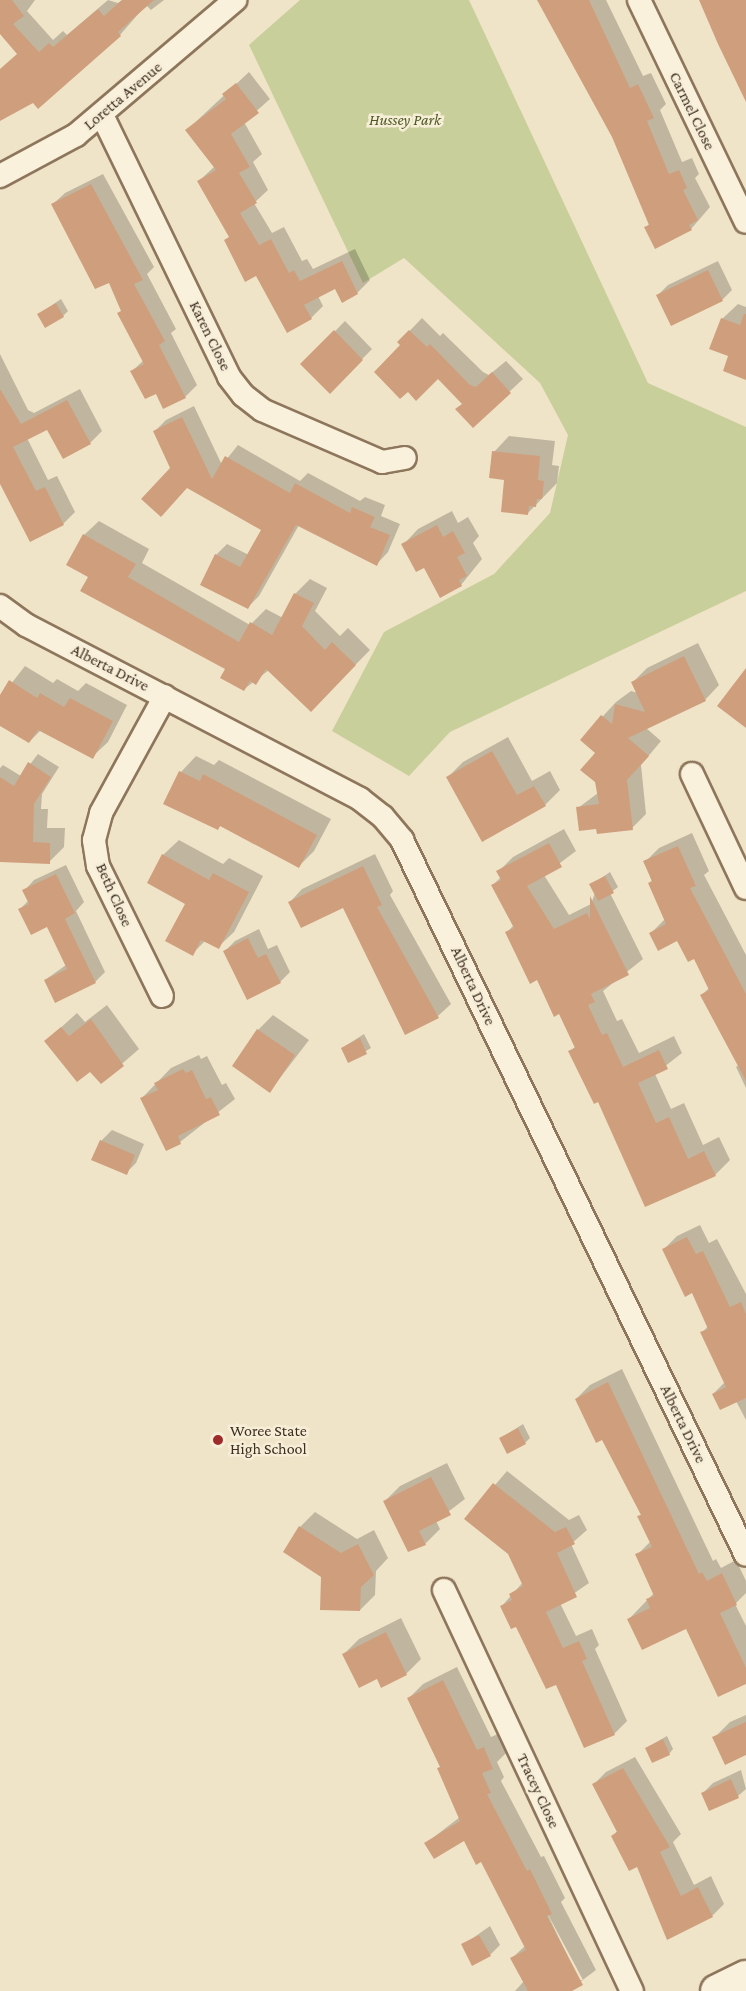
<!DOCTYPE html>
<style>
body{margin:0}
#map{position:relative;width:746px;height:1991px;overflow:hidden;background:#f0e4c8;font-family:"Crimson Pro",serif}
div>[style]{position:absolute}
.green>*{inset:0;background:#c9cf9b}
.shadow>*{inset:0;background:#0003}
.building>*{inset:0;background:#cf9f7d}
.roads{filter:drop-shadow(2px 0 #8d765c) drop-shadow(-2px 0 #8d765c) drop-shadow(0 2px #8d765c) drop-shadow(0 -2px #8d765c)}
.street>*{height:22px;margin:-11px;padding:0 11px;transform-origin:11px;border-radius:11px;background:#faf1dc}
.secondary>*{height:32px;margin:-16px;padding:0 16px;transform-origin:16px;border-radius:16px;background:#faf1dc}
.dots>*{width:16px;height:16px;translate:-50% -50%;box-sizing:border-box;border:3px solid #f7eed8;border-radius:50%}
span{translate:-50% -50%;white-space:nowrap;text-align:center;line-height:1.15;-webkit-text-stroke:5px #f7eed8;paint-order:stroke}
.street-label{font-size:16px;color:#3d2e20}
.park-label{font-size:16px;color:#4d5a26;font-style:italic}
.poi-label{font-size:16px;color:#3d2e20}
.left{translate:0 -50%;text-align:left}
</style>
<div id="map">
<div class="green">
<i style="clip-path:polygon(300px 0,469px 0,648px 383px,746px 427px,746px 591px,450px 732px,409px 776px,332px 731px,384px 632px,494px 574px,550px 513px,568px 435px,540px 383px,404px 258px,363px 283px,249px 45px)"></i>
</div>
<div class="shadow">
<i style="clip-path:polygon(0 0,35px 0,27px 11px,53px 40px,63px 31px,67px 35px,108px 0,118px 3px,122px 0,164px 0,151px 10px,146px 5px,120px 35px,33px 102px,0 120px,0 82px,19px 53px,0 29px)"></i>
<i style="clip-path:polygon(540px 0,606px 0,643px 76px,651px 73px,666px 104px,660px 110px,682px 162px,692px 158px,699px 174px,695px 178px,710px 207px,691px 229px,646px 228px,650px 223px,613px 136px)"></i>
<i style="clip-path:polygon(249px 72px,270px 99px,244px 122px,262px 154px,253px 162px,268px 190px,254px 203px,272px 233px,284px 227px,302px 261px,307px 259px,313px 269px,355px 249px,370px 280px,357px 293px,335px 286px,318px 296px,323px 306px,311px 318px,257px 274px,199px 181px,215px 166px,187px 130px)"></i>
<i style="clip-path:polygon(103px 174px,154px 267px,147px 274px,176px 329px,171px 333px,197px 385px,185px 397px,156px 392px,132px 371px,144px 360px,109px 281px,53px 204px,65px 193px)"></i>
<i style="clip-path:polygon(718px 261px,732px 290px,722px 300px,658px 295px,668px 285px)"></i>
<i style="clip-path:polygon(61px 299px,68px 311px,63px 316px,39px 314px)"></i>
<i style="clip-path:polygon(738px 304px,746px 307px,746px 378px,730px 355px,722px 319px)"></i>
<i style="clip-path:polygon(422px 318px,440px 336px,443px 333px,483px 372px,489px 375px,506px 361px,523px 379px,473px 426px,464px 403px,399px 342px)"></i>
<i style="clip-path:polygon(345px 321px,372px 349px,330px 392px,303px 364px)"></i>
<i style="clip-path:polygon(0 354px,28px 410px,34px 413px,80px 389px,102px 431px,90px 443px,48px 428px,27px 438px,48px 480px,57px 476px,75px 512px,63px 524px,0 477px)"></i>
<i style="clip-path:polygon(194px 406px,222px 465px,238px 445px,300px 481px,308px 473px,360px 501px,365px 497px,385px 505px,381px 516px,400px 524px,388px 552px,377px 564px,299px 525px,259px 596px,247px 608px,216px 555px,227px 544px,249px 555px,263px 530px,172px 468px,155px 431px,166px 420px)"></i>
<i style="clip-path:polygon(509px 436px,555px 441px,552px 465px,559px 466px,557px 483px,528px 513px,494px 452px)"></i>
<i style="clip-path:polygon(452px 511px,458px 523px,468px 517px,479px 536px,473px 543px,482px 559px,461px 585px,425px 566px,403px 545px,418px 529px)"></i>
<i style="clip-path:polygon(99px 521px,149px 549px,142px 563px,250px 625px,266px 609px,283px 618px,295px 594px,310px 579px,327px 588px,315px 611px,340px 636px,348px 628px,370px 650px,311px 710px,269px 670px,243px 690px,227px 668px,90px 577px,84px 535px)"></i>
<i style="clip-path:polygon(698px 643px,719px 685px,705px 700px,646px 728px,661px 741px,641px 765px,646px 814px,632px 828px,597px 827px,578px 808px,598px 793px,597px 753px,582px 739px,616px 702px,631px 691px,638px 693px,633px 682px,647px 668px)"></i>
<i style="clip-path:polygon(25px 666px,53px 683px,57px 679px,78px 691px,86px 683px,127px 705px,108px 742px,92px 757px,41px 730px,29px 742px,0 724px,0 698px)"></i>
<i style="clip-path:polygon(508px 737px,532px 781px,550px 771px,560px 790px,545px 805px,448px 777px,463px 762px)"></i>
<i style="clip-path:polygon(38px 754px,59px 767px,42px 794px,41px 809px,48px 809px,47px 828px,65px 828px,64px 847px,49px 862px,0 861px,0 768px,3px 765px,21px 776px)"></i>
<i style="clip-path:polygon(196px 756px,214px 765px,219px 760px,331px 819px,314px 851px,298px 867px,221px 825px,218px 828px,165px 803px,181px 772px)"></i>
<i style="clip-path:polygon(564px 829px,576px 851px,544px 875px,569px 915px,591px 904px,595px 893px,591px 885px,610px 872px,618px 887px,610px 893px,643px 959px,603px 991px,617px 1021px,622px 1019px,639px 1053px,674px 1036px,682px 1053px,655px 1074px,671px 1109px,684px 1103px,703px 1145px,719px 1137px,730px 1160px,715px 1175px,646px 1205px,599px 1100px,570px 1051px,576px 1046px,560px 1012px,507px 932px,514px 925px,493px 885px,501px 877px,498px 872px,513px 857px)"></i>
<i style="clip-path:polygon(692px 833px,709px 871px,704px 875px,746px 955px,746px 1088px,736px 1067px,739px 1065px,702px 995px,710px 987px,695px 957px,678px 939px,651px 933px,665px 919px,645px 862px,659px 848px)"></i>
<i style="clip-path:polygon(179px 840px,223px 864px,229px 858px,263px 876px,234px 932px,218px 947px,206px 940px,192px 954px,187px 903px,163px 855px)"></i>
<i style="clip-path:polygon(375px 854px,393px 891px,390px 895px,451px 1004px,438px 1016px,343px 906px,290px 902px,302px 889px)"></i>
<i style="clip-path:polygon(66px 865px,84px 902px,76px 911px,105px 972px,95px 982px,45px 980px,66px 965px,48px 925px,20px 909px,29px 900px,24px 891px,34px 880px)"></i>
<i style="clip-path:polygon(259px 929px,268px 949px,277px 945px,290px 972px,280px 982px,225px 951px,235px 941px)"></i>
<i style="clip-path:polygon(107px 1005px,139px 1049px,101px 1082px,90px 1070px,46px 1041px,77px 1013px,85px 1022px)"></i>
<i style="clip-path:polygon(273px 1015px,309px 1040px,270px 1091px,258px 1030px)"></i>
<i style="clip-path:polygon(364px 1034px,371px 1048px,349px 1061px,342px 1048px)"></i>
<i style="clip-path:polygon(199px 1055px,201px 1059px,207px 1056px,222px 1085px,226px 1083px,235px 1099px,180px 1142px,142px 1098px,171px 1068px)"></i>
<i style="clip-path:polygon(112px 1130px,144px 1144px,136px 1163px,126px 1173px,93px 1159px,102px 1140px)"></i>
<i style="clip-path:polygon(700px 1225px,709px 1243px,717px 1239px,746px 1294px,746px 1420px,736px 1401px,713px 1394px,725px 1382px,702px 1333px,708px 1326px,693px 1291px,664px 1249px,677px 1236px)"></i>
<i style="clip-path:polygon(622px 1369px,713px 1561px,716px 1559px,721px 1568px,736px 1560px,746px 1581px,746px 1593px,735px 1604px,746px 1626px,746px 1682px,686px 1627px,629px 1619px,654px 1593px,637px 1555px,651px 1541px,639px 1516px,642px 1514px,603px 1438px,576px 1399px,590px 1385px)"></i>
<i style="clip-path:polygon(523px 1424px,530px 1438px,525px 1443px,501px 1438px)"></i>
<i style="clip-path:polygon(447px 1463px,465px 1499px,436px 1521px,440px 1529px,425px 1544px,385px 1501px,400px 1486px)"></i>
<i style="clip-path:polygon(507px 1471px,569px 1520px,579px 1515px,587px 1530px,571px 1544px,589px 1583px,560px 1603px,576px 1636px,592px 1629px,599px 1645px,595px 1649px,627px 1721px,614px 1734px,557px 1683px,502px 1606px,523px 1582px,509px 1553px,466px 1519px)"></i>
<i style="clip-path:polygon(315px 1512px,357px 1539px,374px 1530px,388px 1558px,376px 1571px,375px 1595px,360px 1610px,322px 1576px,300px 1527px)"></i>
<i style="clip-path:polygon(401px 1618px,421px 1659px,406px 1674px,378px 1677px,344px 1654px,359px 1639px)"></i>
<i style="clip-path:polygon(evenodd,457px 1667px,491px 1737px,498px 1734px,506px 1753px,497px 1762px,504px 1777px,501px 1781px,541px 1857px,544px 1856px,565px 1898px,561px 1902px,596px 1970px,568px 1991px,515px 1991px,524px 1981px,512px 1958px,525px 1946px,482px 1860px,464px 1839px,426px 1843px,460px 1817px,441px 1766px,409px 1698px,423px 1684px,457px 1667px,545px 1909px,583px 1980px,579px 1980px,545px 1909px)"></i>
<i style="clip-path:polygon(746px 1715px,746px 1754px,714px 1738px,730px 1722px)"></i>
<i style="clip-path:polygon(667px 1736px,673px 1749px,669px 1754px,646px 1748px)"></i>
<i style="clip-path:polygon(635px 1757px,681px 1834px,673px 1842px,694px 1885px,711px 1876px,724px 1904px,712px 1916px,668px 1938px,638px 1865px,613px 1836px,618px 1830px,594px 1784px,606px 1772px)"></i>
<i style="clip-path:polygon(741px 1770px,746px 1789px,738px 1796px,703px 1793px,713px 1783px)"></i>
<i style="clip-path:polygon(490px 1926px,500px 1945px,490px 1955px,463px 1945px)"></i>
</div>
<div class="building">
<i style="clip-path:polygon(0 0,12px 0,24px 16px,13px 24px,39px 52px,49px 43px,53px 47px,98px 9px,104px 16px,122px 0,154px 0,118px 32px,121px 36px,38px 109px,33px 103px,0 121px,0 69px,17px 54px,0 34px)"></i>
<i style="clip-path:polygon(537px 0,589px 0,630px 88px,638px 84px,654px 118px,647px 121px,669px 174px,679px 170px,687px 188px,683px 190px,698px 220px,689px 225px,692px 230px,655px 249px,644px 227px,649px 225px,612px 137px)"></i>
<i style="clip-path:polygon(699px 0,746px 0,746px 102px,718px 44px)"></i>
<i style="clip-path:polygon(236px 83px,259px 113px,231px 134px,250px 167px,239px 173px,257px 203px,240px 213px,259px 245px,271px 239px,289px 273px,294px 270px,300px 281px,342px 261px,358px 294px,342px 303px,335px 289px,304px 305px,312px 319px,287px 333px,256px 276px,245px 282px,224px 240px,229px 237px,197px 181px,216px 170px,185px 130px,226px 99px,222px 94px)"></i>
<i style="clip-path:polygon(91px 184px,143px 280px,134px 284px,165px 341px,159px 345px,186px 398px,163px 409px,156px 394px,145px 399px,130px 371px,144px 364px,117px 313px,121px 311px,109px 283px,95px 289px,51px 204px)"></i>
<i style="clip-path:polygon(708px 270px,723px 301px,671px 326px,656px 295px)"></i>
<i style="clip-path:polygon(56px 303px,64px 317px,45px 328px,37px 314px)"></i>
<i style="clip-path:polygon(744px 314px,746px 314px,746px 380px,723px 371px,728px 356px,709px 349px,721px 318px,740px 325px)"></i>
<i style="clip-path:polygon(334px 330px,363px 360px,330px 394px,300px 364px)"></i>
<i style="clip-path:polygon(409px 330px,427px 347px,430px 344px,470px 385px,476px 387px,492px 372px,511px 393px,473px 428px,455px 409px,462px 404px,438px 379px,416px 401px,408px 392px,400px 399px,374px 372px,400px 345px,397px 342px)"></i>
<i style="clip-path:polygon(0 389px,21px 424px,67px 400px,91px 444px,63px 459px,47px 430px,13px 447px,36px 491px,45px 487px,64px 525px,30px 542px,0 484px)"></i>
<i style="clip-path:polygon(182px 417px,212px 479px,225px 456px,290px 493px,295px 483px,350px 513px,352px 507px,375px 517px,370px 527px,390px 535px,377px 566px,296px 525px,248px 609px,200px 585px,215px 554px,240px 567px,261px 530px,187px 488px,161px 517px,141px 499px,170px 468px,153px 431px)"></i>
<i style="clip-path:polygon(492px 451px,540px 456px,538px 480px,544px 481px,542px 499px,537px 499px,536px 507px,529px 506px,528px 515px,501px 512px,504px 480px,489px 478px)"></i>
<i style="clip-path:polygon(437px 525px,443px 537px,453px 531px,465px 553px,457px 557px,467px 576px,459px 580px,462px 586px,440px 598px,424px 568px,416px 572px,401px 544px)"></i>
<i style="clip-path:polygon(83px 534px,136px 564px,128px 577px,239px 642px,250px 622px,272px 635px,294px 593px,314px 603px,302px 626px,325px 650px,332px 642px,356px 665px,311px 712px,266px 669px,256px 685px,250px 681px,244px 691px,220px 678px,225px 669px,80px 591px,88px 577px,66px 565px)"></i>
<i style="clip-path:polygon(684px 656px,706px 701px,628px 738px,649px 756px,627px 780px,633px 830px,597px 834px,596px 829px,579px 831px,576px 807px,599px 804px,595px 782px,580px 770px,595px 753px,580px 740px,601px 715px,612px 724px,615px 704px,645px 712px,631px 682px)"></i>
<i style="clip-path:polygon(746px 668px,746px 728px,717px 706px)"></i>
<i style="clip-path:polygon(9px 680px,37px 698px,40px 693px,64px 707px,70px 698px,113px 721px,93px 759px,38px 730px,29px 743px,0 726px,0 695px)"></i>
<i style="clip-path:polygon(492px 751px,517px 795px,534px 786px,546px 806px,482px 842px,446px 777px)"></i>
<i style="clip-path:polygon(28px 762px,51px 777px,34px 804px,33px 842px,50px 843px,50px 864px,0 862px,0 777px,14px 786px)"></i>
<i style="clip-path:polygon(179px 771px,200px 781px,203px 774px,317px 835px,299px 868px,220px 826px,218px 830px,163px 804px)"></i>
<i style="clip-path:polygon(549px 843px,562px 867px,527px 886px,554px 929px,587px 913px,590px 919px,590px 896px,629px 975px,591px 994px,595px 1002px,588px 1005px,602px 1035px,607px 1033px,623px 1067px,659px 1050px,668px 1069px,638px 1083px,656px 1123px,669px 1117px,688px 1159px,704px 1151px,716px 1176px,645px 1207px,598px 1102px,594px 1104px,568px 1051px,575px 1048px,559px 1014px,554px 1017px,537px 980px,530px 984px,505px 932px,514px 928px,491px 885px,501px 880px,496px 871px)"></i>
<i style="clip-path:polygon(678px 846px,696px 886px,690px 888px,746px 994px,746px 1081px,700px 995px,709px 990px,694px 959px,688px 962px,677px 941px,658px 951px,649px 933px,666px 924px,648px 883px,652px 881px,643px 861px)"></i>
<i style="clip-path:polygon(162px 854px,209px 880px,213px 873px,249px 892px,219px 949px,201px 940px,193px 956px,165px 941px,185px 904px,147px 883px)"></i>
<i style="clip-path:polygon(363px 866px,382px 905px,377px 907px,439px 1018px,405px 1035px,343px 908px,301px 928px,288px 902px)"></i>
<i style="clip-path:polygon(56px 874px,75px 913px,65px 919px,96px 983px,55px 1003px,44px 980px,67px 969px,47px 927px,31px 935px,18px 909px,29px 904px,22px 890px)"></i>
<i style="clip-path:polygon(605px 876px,614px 893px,598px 901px,589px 884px)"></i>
<i style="clip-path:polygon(248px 938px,258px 958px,266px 954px,281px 983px,247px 1000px,223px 951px)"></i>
<i style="clip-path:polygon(91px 1019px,124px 1066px,101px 1084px,90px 1072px,77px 1082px,44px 1041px,61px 1027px,69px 1036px)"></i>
<i style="clip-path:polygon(257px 1029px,295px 1055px,270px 1093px,232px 1066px)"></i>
<i style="clip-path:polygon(360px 1038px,367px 1054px,348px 1063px,341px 1048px)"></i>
<i style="clip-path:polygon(183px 1069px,186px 1073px,192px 1070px,206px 1099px,211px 1097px,220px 1115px,178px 1136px,181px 1144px,166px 1151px,140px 1098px,158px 1090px,154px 1083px)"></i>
<i style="clip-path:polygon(100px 1140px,135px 1155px,127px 1175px,91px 1160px)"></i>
<i style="clip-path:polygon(687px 1237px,696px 1254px,703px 1251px,730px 1307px,741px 1302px,746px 1314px,746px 1398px,720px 1410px,712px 1394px,726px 1387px,700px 1332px,708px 1329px,692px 1293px,685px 1297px,662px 1249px)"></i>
<i style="clip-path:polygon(608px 1382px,699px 1574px,702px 1572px,707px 1581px,722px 1573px,737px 1605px,720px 1613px,746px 1668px,746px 1684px,718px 1697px,686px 1629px,642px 1650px,627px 1619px,650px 1608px,646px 1599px,654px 1596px,635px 1554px,652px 1547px,637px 1516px,641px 1515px,602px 1440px,596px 1443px,575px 1399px)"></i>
<i style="clip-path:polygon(518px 1428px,526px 1444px,507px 1454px,499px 1438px)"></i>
<i style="clip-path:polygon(431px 1477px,451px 1515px,419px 1531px,426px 1545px,408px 1552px,383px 1501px)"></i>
<i style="clip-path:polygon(493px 1483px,555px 1532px,566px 1527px,575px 1544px,557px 1553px,577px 1597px,546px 1612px,563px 1648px,579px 1641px,587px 1659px,582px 1661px,615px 1735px,584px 1748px,556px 1685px,546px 1689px,516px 1627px,511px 1629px,500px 1606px,512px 1600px,509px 1594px,523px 1586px,508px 1554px,464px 1519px)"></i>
<i style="clip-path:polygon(299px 1526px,341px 1553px,358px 1544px,374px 1575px,361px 1587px,360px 1611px,320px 1610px,321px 1577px,283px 1552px)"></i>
<i style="clip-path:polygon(386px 1632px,407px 1675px,381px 1688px,377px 1679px,359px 1688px,342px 1654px)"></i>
<i style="clip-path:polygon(443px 1680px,477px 1750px,484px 1747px,493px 1769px,482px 1773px,491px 1793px,487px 1794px,527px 1871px,530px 1869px,552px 1914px,547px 1916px,583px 1985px,572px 1991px,528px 1991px,510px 1958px,526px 1950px,481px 1862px,476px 1865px,464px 1841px,434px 1859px,424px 1843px,460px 1821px,437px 1768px,440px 1767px,407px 1698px)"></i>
<i style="clip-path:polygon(746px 1722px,746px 1755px,725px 1765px,712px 1737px)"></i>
<i style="clip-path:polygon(663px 1739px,670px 1755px,652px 1763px,645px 1748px)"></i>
<i style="clip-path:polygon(623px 1768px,670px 1847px,660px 1852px,681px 1896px,698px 1887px,713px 1917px,667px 1940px,637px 1867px,629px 1871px,611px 1836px,617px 1832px,592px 1784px)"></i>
<i style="clip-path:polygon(731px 1779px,739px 1798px,709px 1811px,701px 1793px)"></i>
<i style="clip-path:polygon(479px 1935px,491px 1956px,472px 1966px,461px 1944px)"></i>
</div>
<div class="roads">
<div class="street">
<i style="left:639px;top:0;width:246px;rotate:64.3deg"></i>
<i style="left:102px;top:115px;width:291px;rotate:64.1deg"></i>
<i style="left:229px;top:377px;width:23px;rotate:52deg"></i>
<i style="left:243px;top:395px;width:24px;rotate:38deg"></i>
<i style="left:262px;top:410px;width:131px;rotate:23.4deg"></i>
<i style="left:382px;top:462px;width:23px;rotate:-10deg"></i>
<i style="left:0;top:176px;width:86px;rotate:-28.3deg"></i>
<i style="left:76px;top:135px;width:209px;rotate:-40.3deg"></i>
<i style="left:0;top:606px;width:32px;rotate:36deg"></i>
<i style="left:26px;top:625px;width:377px;rotate:27.5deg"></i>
<i style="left:360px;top:799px;width:29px;rotate:38deg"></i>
<i style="left:383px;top:817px;width:30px;rotate:50deg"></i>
<i style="left:402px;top:840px;width:793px;rotate:64.31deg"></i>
<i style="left:692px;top:774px;width:126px;rotate:64.7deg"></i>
<i style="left:162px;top:996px;width:145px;rotate:-116.2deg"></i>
<i style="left:98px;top:866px;width:26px;rotate:-99deg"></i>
<i style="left:94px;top:840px;width:28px;rotate:-75deg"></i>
<i style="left:101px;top:813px;width:133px;rotate:-61.3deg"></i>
<i style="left:444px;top:1590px;width:443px;rotate:64.9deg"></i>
</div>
<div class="secondary">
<i style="left:717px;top:1991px;width:32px;rotate:-26deg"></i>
</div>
</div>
<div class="dots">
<i style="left:218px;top:1440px;background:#9e2a2b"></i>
</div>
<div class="street-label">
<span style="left:123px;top:96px;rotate:-40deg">Loretta Avenue</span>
<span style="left:692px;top:111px;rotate:64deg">Carmel Close</span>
<span style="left:210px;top:336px;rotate:64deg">Karen Close</span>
<span style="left:110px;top:668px;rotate:27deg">Alberta Drive</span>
<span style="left:114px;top:895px;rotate:66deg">Beth Close</span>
<span style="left:473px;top:986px;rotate:65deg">Alberta Drive</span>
<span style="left:683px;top:1424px;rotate:64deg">Alberta Drive</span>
<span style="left:538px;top:1791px;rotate:65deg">Tracey Close</span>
</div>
<div class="park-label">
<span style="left:405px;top:120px">Hussey Park</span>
</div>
<div class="poi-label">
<span class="left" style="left:230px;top:1440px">Woree State<br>High School</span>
</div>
</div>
